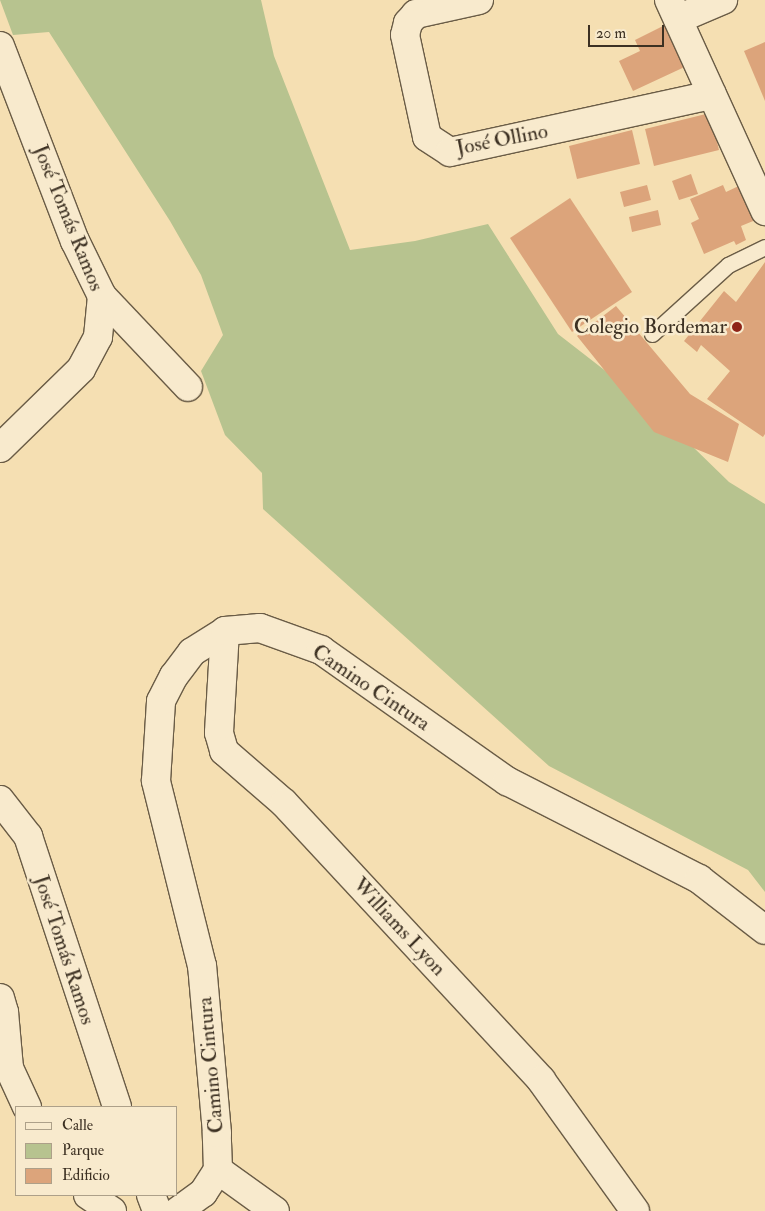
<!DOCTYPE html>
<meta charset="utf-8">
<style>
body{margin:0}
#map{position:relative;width:765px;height:1211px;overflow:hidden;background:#f5dfb2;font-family:"IM FELL Double Pica",serif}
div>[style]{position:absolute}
.green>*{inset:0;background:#b7c38f}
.building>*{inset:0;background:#dca47b}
.roads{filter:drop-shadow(1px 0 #6a5c46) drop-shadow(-1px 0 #6a5c46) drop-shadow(0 1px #6a5c46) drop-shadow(0 -1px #6a5c46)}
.lane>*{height:15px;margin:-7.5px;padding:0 7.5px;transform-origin:7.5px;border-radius:7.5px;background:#f8eacd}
.street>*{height:28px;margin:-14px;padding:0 14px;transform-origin:14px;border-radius:14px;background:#f8eacd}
.secondary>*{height:28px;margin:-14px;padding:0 14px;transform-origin:14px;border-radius:14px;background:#f8eacd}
.dots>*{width:14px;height:14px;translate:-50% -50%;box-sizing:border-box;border:2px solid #f8eacd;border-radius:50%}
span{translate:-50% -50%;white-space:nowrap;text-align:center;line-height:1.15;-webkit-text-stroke:5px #f8eacd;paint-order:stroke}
.street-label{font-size:21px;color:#3c3022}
.poi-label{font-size:21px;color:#3c3022}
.right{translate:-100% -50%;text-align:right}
.legend{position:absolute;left:15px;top:1106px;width:162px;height:90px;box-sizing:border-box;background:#f8eacd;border:1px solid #ada089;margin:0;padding:6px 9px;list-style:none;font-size:15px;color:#3c3022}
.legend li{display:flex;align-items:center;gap:10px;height:25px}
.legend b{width:25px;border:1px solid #ada089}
.scale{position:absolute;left:588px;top:25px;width:76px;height:22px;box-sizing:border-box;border:2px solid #3c3022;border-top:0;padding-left:6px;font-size:15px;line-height:18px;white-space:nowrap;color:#3c3022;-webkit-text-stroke:4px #f8eacd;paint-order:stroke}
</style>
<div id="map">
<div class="green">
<i style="clip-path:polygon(0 0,261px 0,274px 56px,350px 250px,415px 241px,488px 224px,558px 334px,652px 407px,729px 482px,765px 504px,765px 892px,748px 870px,549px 766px,263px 509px,262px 473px,225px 435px,201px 371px,223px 335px,201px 275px,170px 221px,49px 32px,13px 35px)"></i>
</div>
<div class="building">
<i style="clip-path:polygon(671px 22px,691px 64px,633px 91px,619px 61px,640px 51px,635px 40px)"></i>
<i style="clip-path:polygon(765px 42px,765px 101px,744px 51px)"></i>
<i style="clip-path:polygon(710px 113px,719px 150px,654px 166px,645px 129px)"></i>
<i style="clip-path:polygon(632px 130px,640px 164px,577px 179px,569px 146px)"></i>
<i style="clip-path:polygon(691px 174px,698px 194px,679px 200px,672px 181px)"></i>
<i style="clip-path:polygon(743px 184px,758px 219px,741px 226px,746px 240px,736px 245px,734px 241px,704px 254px,691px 223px,699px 219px,690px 199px,723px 185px,726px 192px)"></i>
<i style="clip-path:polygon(647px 185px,651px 200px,624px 207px,620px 192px)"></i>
<i style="clip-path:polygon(570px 198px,632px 292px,572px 332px,510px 238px)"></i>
<i style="clip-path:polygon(658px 210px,661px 225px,632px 232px,629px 217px)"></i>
<i style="clip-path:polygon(765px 262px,765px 434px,763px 437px,707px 399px,730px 371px,701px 345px,697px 352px,684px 341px,724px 291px,736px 302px)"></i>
<i style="clip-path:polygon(616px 306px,690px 394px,739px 424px,728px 462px,654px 432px,577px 336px)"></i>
</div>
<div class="roads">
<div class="lane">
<i style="left:652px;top:334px;width:103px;rotate:-42.2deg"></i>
<i style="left:728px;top:265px;width:41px;rotate:-25.9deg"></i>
</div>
<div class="street">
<i style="left:479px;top:0;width:65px;rotate:167.5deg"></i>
<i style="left:416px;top:14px;width:12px;rotate:132deg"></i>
<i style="left:408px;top:23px;width:12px;rotate:104deg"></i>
<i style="left:405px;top:35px;width:104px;rotate:77.8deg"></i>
<i style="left:427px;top:137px;width:27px;rotate:33deg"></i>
<i style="left:450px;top:152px;width:268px;rotate:-12.3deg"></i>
<i style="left:102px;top:296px;width:125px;rotate:46.6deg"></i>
<i style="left:225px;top:631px;width:102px;rotate:93.4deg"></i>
<i style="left:219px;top:733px;width:19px;rotate:74deg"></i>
<i style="left:224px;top:751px;width:79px;rotate:40.9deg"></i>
<i style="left:284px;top:803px;width:378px;rotate:47.1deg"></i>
<i style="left:541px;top:1080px;width:161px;rotate:54.3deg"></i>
<i style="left:218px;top:1170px;width:70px;rotate:35.7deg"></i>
</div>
<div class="secondary">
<i style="left:669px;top:0;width:232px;rotate:65.5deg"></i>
<i style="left:678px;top:19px;width:49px;rotate:-22.9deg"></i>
<i style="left:0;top:46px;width:209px;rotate:69deg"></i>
<i style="left:75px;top:241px;width:61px;rotate:63.9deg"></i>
<i style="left:102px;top:296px;width:41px;rotate:95.6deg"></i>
<i style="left:98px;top:337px;width:36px;rotate:118deg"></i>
<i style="left:81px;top:369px;width:113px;rotate:135.7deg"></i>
<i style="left:0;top:800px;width:46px;rotate:52.1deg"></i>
<i style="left:28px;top:836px;width:285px;rotate:71.8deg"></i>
<i style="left:0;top:998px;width:15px;rotate:74deg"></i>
<i style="left:4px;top:1012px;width:56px;rotate:84.9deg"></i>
<i style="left:9px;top:1068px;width:43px;rotate:65.2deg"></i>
<i style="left:88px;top:1195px;width:29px;rotate:34deg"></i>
<i style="left:151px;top:1195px;width:17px;rotate:69deg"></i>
<i style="left:178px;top:1211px;width:31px;rotate:-36deg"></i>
<i style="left:203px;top:1193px;width:27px;rotate:-57deg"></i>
<i style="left:218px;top:1170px;width:37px;rotate:-92deg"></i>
<i style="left:217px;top:1133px;width:168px;rotate:-95.1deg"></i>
<i style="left:202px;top:966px;width:191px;rotate:-104deg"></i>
<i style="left:156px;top:781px;width:80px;rotate:-86.4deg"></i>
<i style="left:161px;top:701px;width:28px;rotate:-63deg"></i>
<i style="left:174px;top:676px;width:30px;rotate:-53deg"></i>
<i style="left:192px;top:652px;width:39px;rotate:-32deg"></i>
<i style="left:225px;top:631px;width:35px;rotate:-5deg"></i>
<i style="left:260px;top:628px;width:65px;rotate:19.8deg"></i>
<i style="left:321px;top:650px;width:228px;rotate:35.2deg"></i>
<i style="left:507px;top:781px;width:216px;rotate:27deg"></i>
<i style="left:699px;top:879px;width:83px;rotate:37.7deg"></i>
</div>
</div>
<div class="dots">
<i style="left:737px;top:327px;background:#8f2418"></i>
</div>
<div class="street-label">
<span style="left:502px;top:140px;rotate:-11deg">José Ollino</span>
<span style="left:68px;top:218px;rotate:68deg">José Tomás Ramos</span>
<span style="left:371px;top:688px;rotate:34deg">Camino Cintura</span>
<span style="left:399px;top:927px;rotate:47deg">Williams Lyon</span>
<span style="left:64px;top:950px;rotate:72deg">José Tomás Ramos</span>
<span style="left:211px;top:1065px;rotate:-95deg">Camino Cintura</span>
</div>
<div class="poi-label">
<span class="right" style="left:727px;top:327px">Colegio Bordemar</span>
</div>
<ul class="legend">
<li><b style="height:6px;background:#f8eacd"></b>Calle</li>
<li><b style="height:14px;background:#b7c38f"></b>Parque</li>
<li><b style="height:14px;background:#dca47b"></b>Edificio</li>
</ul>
<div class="scale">20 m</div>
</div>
